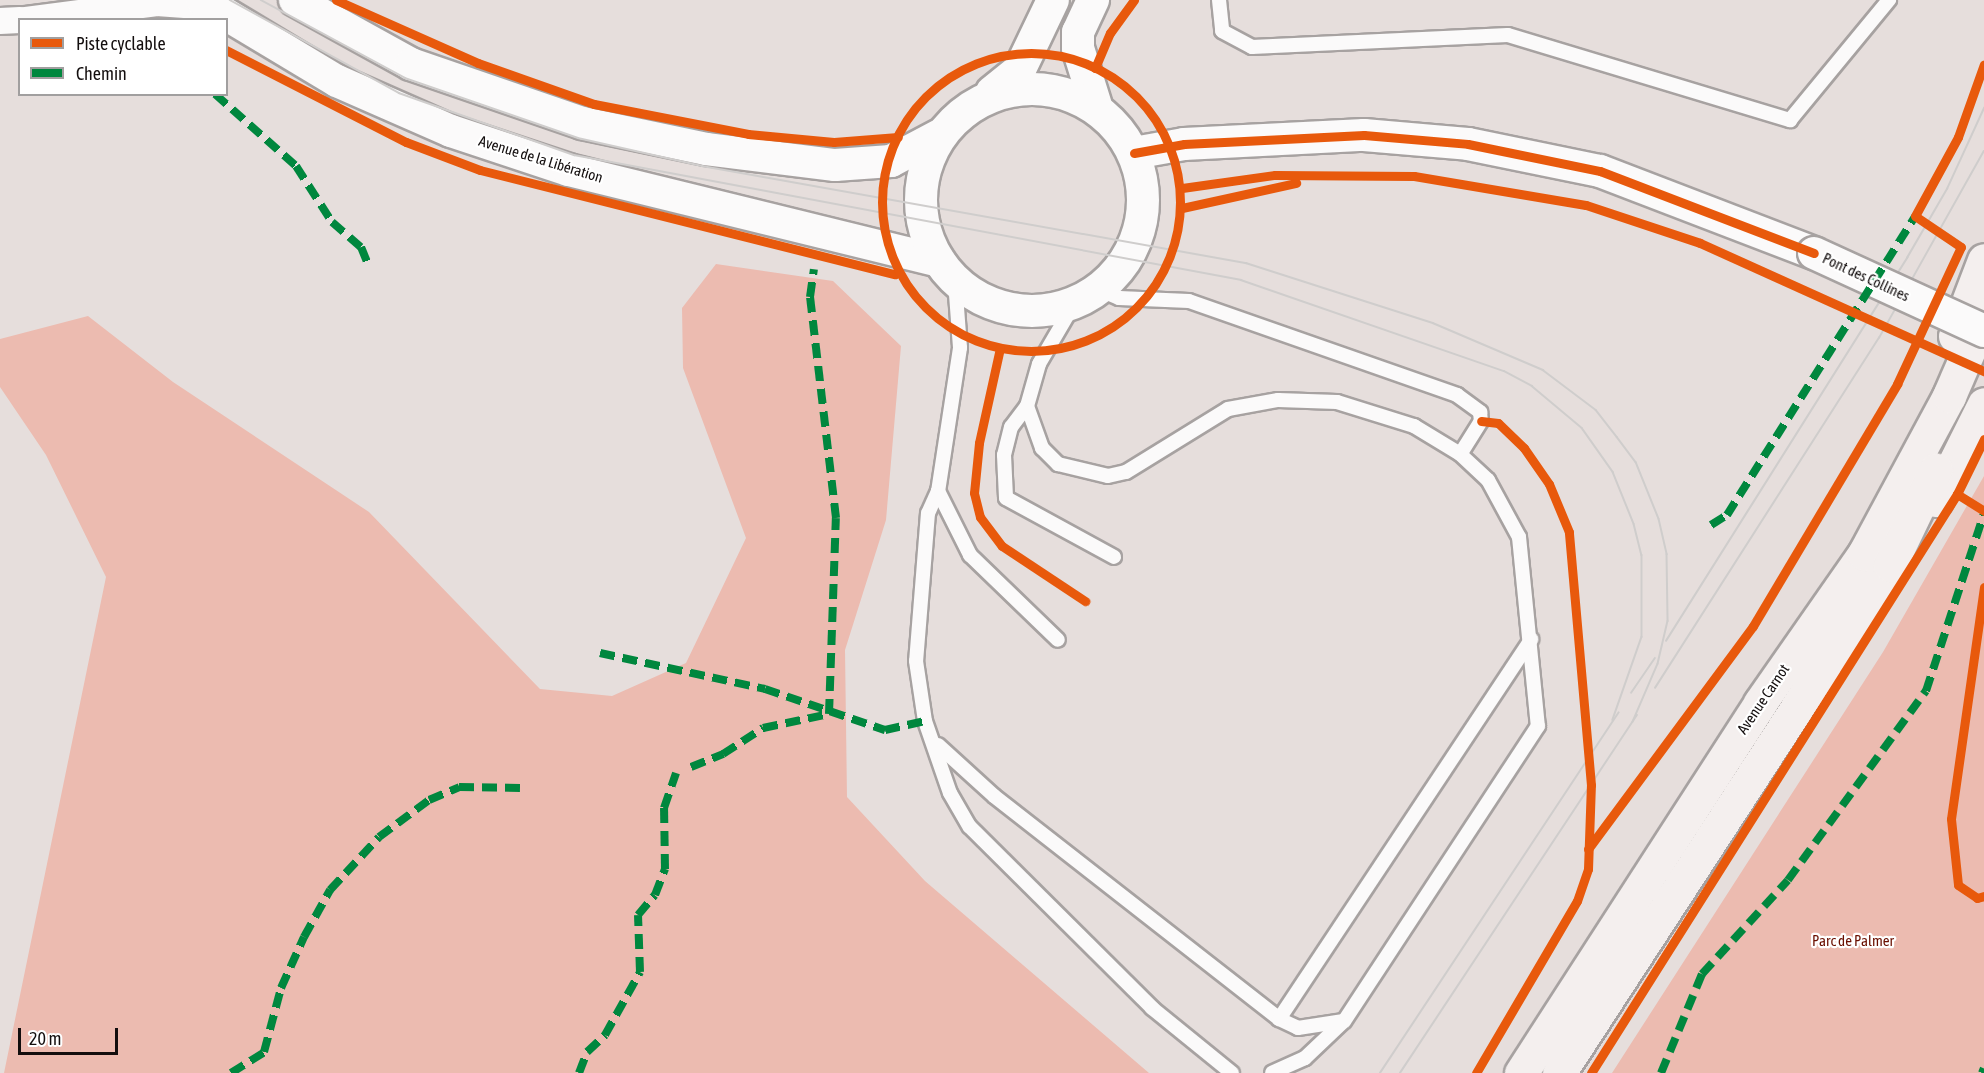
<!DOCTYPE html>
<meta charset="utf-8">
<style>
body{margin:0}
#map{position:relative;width:1984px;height:1073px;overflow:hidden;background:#e6dedc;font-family:"Asap Condensed",sans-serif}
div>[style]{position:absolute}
.green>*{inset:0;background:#ecbbb0}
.roads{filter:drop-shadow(2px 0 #a7a2a1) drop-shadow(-2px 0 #a7a2a1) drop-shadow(0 2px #a7a2a1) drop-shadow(0 -2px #a7a2a1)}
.service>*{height:14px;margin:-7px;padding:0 7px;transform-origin:7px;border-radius:7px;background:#fbfafa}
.minor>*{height:26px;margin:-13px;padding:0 13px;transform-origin:13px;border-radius:13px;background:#fbfafa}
.tertiary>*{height:32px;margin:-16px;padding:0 16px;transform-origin:16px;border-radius:16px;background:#fbfafa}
.tertiary>.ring{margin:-16px;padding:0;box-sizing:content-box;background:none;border:32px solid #fbfafa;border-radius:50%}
.primary>*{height:33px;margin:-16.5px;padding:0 16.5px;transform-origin:16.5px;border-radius:16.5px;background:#f4efee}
.tram>*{height:1.5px;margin:-0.75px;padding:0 0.75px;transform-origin:0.75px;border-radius:0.75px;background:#cfcdcc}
.bridges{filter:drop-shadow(2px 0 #a7a2a1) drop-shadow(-2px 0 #a7a2a1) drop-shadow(0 2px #a7a2a1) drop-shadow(0 -2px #a7a2a1)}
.tertiary-bridge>*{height:32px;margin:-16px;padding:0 16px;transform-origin:16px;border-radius:16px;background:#fbfafa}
.quiet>*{height:8px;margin-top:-4px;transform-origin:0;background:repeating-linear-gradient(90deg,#00873e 0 15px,transparent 0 23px)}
.cycleway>*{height:9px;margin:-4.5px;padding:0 4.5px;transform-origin:4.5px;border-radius:4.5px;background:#e8590c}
.cycleway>.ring{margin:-4.5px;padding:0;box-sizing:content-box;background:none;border:9px solid #e8590c;border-radius:50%}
span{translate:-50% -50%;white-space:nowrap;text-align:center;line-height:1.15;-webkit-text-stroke:4.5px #fff;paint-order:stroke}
.street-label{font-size:15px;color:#130e0e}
.park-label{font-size:15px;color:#6a0f00}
.legend{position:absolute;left:18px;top:18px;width:210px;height:78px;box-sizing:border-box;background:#fff;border:2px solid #a19f9f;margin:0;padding:8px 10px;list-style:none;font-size:18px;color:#130e0e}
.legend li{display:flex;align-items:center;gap:12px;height:30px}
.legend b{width:30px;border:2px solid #a19f9f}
.scale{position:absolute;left:18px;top:1028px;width:100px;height:27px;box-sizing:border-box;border:3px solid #130e0e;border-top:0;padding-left:8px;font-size:18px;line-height:21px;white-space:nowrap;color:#130e0e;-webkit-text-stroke:4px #fff;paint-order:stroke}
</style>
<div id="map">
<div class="green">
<i style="clip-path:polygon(716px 264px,833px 281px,901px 346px,886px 520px,845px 650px,847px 797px,925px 881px,1149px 1073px,4px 1073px,106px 577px,46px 455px,0 387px,0 339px,88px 316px,173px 382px,369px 512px,540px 689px,612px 696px,686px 663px,746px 538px,683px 368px,682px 308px)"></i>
<i style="clip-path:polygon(1984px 476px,1984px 1073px,1612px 1073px,1883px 652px)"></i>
</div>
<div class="roads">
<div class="service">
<i style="left:1219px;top:0;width:31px;rotate:84deg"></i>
<i style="left:1222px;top:31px;width:34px;rotate:28deg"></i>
<i style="left:1252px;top:47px;width:256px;rotate:-2.7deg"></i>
<i style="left:1508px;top:35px;width:295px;rotate:16.8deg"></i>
<i style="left:1790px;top:120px;width:156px;rotate:-50.5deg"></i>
<i style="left:955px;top:281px;width:67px;rotate:85.7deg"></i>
<i style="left:960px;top:348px;width:145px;rotate:98.7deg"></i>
<i style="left:938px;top:491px;width:24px;rotate:114deg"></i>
<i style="left:928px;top:513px;width:148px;rotate:94.6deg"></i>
<i style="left:916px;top:661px;width:61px;rotate:81.5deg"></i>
<i style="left:925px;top:721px;width:76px;rotate:70.9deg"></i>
<i style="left:950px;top:793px;width:39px;rotate:60deg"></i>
<i style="left:970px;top:827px;width:257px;rotate:44.8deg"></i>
<i style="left:1152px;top:1008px;width:103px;rotate:39.1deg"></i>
<i style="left:1098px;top:289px;width:23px;rotate:23deg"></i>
<i style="left:1119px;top:298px;width:70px;rotate:2.5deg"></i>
<i style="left:1189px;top:301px;width:284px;rotate:19.3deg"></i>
<i style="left:1457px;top:395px;width:29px;rotate:36deg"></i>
<i style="left:1480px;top:412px;width:9px;rotate:84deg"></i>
<i style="left:1481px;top:421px;width:39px;rotate:122deg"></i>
<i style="left:1074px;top:304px;width:69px;rotate:120.3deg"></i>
<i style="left:1039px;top:364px;width:44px;rotate:105.9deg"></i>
<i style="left:1027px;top:406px;width:45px;rotate:70.3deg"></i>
<i style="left:1042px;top:448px;width:23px;rotate:45deg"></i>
<i style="left:1058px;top:464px;width:51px;rotate:13.5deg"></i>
<i style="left:1108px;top:476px;width:18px;rotate:-13deg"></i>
<i style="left:1126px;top:472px;width:120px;rotate:-31.7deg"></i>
<i style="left:1228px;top:409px;width:51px;rotate:-10.2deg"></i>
<i style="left:1278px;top:400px;width:59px;rotate:1.9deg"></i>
<i style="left:1337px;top:402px;width:81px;rotate:17.3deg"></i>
<i style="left:1414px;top:426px;width:54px;rotate:31.3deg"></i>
<i style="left:1460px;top:454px;width:38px;rotate:43deg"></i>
<i style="left:1488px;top:480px;width:65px;rotate:61.5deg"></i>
<i style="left:1519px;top:537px;width:190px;rotate:84.3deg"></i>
<i style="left:1538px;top:726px;width:353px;rotate:123.3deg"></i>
<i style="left:1344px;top:1021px;width:54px;rotate:136.5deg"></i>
<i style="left:1305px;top:1058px;width:36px;rotate:156deg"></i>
<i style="left:1027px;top:406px;width:26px;rotate:127deg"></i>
<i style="left:1011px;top:427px;width:29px;rotate:104deg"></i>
<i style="left:1004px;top:455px;width:43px;rotate:87.3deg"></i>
<i style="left:1006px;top:498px;width:123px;rotate:28.6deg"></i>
<i style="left:938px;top:491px;width:72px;rotate:63.4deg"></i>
<i style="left:970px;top:555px;width:122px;rotate:44deg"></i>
<i style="left:938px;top:745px;width:76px;rotate:42.3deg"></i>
<i style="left:994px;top:796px;width:362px;rotate:38deg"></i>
<i style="left:1279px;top:1019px;width:21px;rotate:25deg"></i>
<i style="left:1298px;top:1028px;width:46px;rotate:-8.8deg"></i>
<i style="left:1279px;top:1019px;width:456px;rotate:-56.4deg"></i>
</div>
<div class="minor">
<i style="left:26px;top:20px;width:132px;rotate:-7.4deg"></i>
<i style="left:157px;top:3px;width:55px;rotate:4.2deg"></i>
<i style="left:0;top:21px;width:20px;rotate:-3deg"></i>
</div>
<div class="tertiary">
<i style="left:202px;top:0;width:157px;rotate:31deg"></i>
<i style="left:337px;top:81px;width:124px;rotate:23.7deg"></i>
<i style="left:451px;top:131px;width:124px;rotate:18.3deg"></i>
<i style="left:569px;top:170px;width:381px;rotate:13.8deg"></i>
<i style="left:295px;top:0;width:132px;rotate:28.9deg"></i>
<i style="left:411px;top:64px;width:181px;rotate:19deg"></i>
<i style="left:582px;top:123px;width:127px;rotate:11.8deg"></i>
<i style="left:706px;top:149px;width:130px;rotate:7.1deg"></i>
<i style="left:835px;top:165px;width:56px;rotate:-4.1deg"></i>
<i style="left:891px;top:161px;width:55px;rotate:-28deg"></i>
<i style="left:1093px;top:0;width:35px;rotate:115deg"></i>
<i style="left:1078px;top:32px;width:16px;rotate:90deg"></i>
<i style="left:1078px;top:48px;width:64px;rotate:72.7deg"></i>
<i class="ring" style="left:921px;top:89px;width:190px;height:190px"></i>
<i style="left:992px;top:92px;width:36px;rotate:-39deg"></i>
<i style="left:1020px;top:69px;width:76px;rotate:-64.4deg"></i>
<i style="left:1134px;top:153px;width:51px;rotate:-10.2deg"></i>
<i style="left:1184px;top:144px;width:180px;rotate:-2.9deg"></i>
<i style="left:1364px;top:135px;width:104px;rotate:4.9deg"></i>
<i style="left:1468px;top:144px;width:135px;rotate:11.6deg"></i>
<i style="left:1600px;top:171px;width:229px;rotate:21deg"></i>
</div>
<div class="primary">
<i style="left:1955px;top:336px;width:81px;rotate:-69.1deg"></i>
<i style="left:1936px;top:500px;width:107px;rotate:-63.4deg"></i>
<i style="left:1521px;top:1073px;width:440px;rotate:-57.1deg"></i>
<i style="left:1760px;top:703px;width:182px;rotate:-55.1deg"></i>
<i style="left:1864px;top:554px;width:179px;rotate:-61.7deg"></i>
<i style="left:1949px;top:396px;width:88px;rotate:-66.6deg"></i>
<i style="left:1559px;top:1073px;width:606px;rotate:-56.91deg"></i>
<i style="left:1890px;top:565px;width:106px;rotate:-64.4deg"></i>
</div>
</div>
<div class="tram">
<i style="left:230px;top:0;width:193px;rotate:28.8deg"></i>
<i style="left:399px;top:93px;width:186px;rotate:19.5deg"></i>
<i style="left:574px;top:155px;width:679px;rotate:10.61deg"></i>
<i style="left:1241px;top:280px;width:278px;rotate:19.1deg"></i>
<i style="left:1504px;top:371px;width:32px;rotate:28deg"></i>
<i style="left:1532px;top:386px;width:65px;rotate:40deg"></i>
<i style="left:1582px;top:428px;width:54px;rotate:54.8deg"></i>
<i style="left:1613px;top:472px;width:56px;rotate:68deg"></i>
<i style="left:1634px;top:524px;width:32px;rotate:76deg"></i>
<i style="left:1642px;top:555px;width:82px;rotate:90deg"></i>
<i style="left:1642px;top:637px;width:88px;rotate:109.3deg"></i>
<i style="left:261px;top:0;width:164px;rotate:28.4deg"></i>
<i style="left:405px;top:78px;width:183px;rotate:19.1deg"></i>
<i style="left:578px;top:138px;width:127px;rotate:12.7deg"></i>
<i style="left:702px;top:166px;width:553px;rotate:10.11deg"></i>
<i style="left:1246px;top:263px;width:196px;rotate:17.8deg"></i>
<i style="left:1433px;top:323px;width:120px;rotate:23.1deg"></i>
<i style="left:1543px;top:370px;width:66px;rotate:37deg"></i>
<i style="left:1596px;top:410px;width:34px;rotate:52deg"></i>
<i style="left:1617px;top:437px;width:31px;rotate:53deg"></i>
<i style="left:1636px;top:462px;width:61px;rotate:68deg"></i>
<i style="left:1659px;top:519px;width:36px;rotate:77deg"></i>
<i style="left:1667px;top:554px;width:67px;rotate:89.1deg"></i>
<i style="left:1668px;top:621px;width:44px;rotate:103.1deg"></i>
<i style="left:1658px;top:664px;width:63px;rotate:113.3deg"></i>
<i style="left:1666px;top:641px;width:453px;rotate:-57.8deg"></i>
<i style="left:1907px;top:258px;width:80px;rotate:-59.9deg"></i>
<i style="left:1947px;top:189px;width:89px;rotate:-65.4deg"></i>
<i style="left:1655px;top:688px;width:416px;rotate:-57.4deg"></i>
<i style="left:1879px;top:338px;width:214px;rotate:-60.7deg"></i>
<i style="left:1631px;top:693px;width:42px;rotate:-55.6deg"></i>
<i style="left:1380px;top:1073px;width:432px;rotate:-56.5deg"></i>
<i style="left:1400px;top:1073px;width:429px;rotate:-56.5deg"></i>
</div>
<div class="bridges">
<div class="tertiary-bridge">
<i style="left:1814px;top:253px;width:187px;rotate:24.6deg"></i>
</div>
</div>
<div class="quiet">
<i style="left:215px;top:94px;width:108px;rotate:41.6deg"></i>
<i style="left:296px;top:166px;width:67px;rotate:57.3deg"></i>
<i style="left:332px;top:222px;width:38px;rotate:41deg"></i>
<i style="left:361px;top:247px;width:16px;rotate:68deg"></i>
<i style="left:1711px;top:525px;width:19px;rotate:-32deg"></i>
<i style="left:1727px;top:515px;width:353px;rotate:-57.8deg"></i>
<i style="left:600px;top:653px;width:169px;rotate:12.3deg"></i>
<i style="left:765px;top:689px;width:127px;rotate:18.9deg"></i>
<i style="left:885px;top:730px;width:41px;rotate:-12.7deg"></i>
<i style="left:691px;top:767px;width:35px;rotate:-22deg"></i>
<i style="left:723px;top:754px;width:48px;rotate:-33deg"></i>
<i style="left:763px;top:728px;width:67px;rotate:-12deg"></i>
<i style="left:829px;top:714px;width:196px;rotate:-88deg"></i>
<i style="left:836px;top:518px;width:223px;rotate:-96.7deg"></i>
<i style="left:810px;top:297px;width:28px;rotate:-82deg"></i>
<i style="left:231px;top:1073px;width:39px;rotate:-32deg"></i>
<i style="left:264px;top:1052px;width:66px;rotate:-75.1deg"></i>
<i style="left:281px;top:988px;width:56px;rotate:-65.7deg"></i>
<i style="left:304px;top:937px;width:54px;rotate:-61deg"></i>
<i style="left:330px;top:890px;width:72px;rotate:-47.2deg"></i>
<i style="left:379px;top:837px;width:62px;rotate:-36.5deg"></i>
<i style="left:429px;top:800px;width:33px;rotate:-23deg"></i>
<i style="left:459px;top:787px;width:61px;rotate:0.9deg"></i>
<i style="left:579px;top:1073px;width:22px;rotate:-69deg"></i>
<i style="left:587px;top:1052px;width:25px;rotate:-43deg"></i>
<i style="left:605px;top:1035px;width:72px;rotate:-60.9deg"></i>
<i style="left:640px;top:972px;width:57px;rotate:-92deg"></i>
<i style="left:638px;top:915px;width:26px;rotate:-50deg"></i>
<i style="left:655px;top:895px;width:28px;rotate:-69deg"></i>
<i style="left:665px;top:869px;width:61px;rotate:-90.9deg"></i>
<i style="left:664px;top:808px;width:37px;rotate:-71deg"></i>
<i style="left:1661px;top:1073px;width:107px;rotate:-67.5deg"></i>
<i style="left:1702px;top:974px;width:127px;rotate:-47.5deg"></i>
<i style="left:1788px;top:880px;width:234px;rotate:-53.9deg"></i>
<i style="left:1926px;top:691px;width:186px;rotate:-71.9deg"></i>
<i style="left:1982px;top:1073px;width:5px;rotate:-68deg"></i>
</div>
<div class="cycleway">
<i style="left:336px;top:0;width:155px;rotate:23.9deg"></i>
<i style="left:478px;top:63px;width:123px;rotate:19.5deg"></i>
<i style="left:594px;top:104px;width:157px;rotate:11deg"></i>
<i style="left:748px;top:134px;width:86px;rotate:5.3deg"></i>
<i style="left:834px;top:142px;width:64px;rotate:-4.5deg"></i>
<i style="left:226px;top:50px;width:202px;rotate:27.1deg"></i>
<i style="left:406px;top:142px;width:79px;rotate:20.7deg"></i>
<i style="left:480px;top:170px;width:428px;rotate:14.1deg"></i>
<i class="ring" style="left:882px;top:53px;width:289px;height:289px"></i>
<i style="left:1095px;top:68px;width:38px;rotate:-67deg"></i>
<i style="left:1110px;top:33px;width:41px;rotate:-54deg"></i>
<i style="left:1134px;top:153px;width:51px;rotate:-10.2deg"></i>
<i style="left:1184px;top:144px;width:180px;rotate:-2.9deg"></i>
<i style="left:1364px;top:135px;width:104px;rotate:4.9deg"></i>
<i style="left:1468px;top:144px;width:135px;rotate:11.6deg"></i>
<i style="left:1600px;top:171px;width:229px;rotate:21deg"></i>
<i style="left:1182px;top:188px;width:94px;rotate:-8deg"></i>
<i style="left:1275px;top:175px;width:139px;rotate:0.4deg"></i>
<i style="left:1414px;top:176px;width:174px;rotate:9.6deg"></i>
<i style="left:1586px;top:205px;width:120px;rotate:18.4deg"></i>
<i style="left:1700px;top:243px;width:312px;rotate:24.3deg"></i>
<i style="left:1182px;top:208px;width:117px;rotate:-12.4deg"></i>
<i style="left:1000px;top:348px;width:97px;rotate:102.5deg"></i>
<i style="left:979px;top:443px;width:50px;rotate:95.7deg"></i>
<i style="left:974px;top:493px;width:25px;rotate:76deg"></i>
<i style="left:980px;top:517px;width:36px;rotate:53deg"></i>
<i style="left:1002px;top:546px;width:100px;rotate:33.5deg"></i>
<i style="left:1984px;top:439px;width:61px;rotate:116.1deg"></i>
<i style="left:1957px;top:494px;width:32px;rotate:32deg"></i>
<i style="left:1984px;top:587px;width:234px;rotate:98.1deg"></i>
<i style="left:1951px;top:819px;width:66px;rotate:83.9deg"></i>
<i style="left:1958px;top:885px;width:23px;rotate:34deg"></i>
<i style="left:1977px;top:898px;width:7px;rotate:-16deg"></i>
<i style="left:1588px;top:849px;width:277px;rotate:-53.5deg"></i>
<i style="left:1753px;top:626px;width:282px;rotate:-59.2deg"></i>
<i style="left:1897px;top:384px;width:151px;rotate:-65deg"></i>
<i style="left:1961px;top:247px;width:55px;rotate:-146deg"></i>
<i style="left:1915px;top:216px;width:90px;rotate:-61.4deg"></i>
<i style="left:1958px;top:137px;width:77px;rotate:-70.4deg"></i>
<i style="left:1476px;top:1073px;width:199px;rotate:-59.6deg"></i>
<i style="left:1577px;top:901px;width:34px;rotate:-71deg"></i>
<i style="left:1588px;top:869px;width:84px;rotate:-88deg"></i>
<i style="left:1591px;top:785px;width:254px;rotate:-95deg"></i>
<i style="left:1569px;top:532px;width:52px;rotate:-112.6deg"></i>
<i style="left:1549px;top:484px;width:44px;rotate:-124.8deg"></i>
<i style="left:1524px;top:448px;width:36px;rotate:-136deg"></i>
<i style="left:1498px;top:423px;width:17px;rotate:-173deg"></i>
<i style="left:1591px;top:1073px;width:685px;rotate:-57.7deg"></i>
</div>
<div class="street-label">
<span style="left:541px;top:159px;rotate:17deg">Avenue de la Libération</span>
<span style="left:1866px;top:277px;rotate:25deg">Pont des Collines</span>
<span style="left:1763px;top:699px;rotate:-56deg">Avenue Carnot</span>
</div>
<div class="park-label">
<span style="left:1853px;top:941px">Parc de Palmer</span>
</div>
<ul class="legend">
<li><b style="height:8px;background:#e8590c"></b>Piste cyclable</li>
<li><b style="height:8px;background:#00873e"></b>Chemin</li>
</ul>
<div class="scale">20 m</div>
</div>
